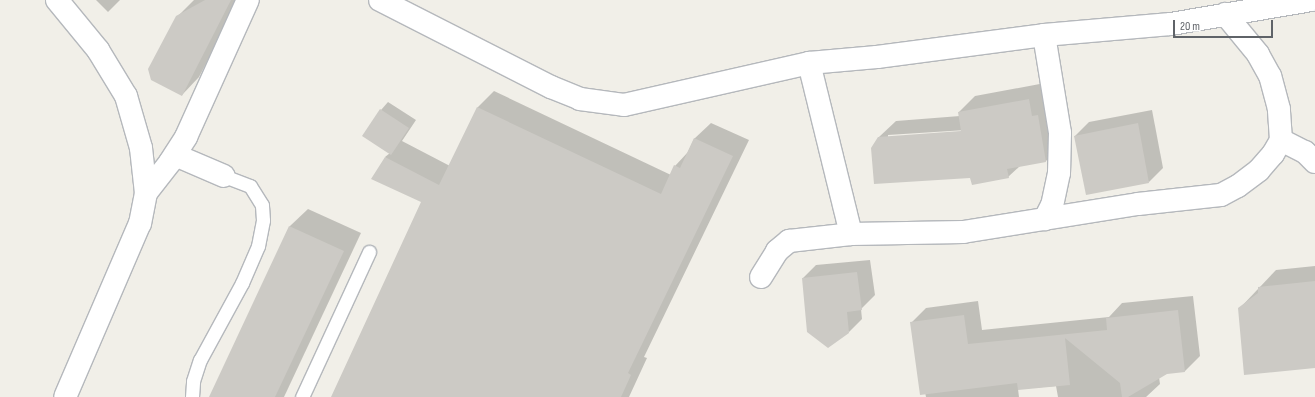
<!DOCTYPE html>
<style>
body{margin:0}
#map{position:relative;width:1315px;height:397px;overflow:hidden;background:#f1efe8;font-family:"Sofia Sans Condensed",sans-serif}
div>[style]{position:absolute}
.shadow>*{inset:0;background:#0003}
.building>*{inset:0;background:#cccac5}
.roads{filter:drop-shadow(1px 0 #b5b8bc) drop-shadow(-1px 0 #b5b8bc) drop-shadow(0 1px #b5b8bc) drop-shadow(0 -1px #b5b8bc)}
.service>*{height:13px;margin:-6.5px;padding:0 6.5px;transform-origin:6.5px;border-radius:6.5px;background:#fff}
.minor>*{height:22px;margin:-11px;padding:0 11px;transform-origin:11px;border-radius:11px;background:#fff}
.secondary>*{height:22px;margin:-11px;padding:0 11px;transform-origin:11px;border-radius:11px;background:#fff}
span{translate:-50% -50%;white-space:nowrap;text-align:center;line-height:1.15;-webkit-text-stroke:3px #fff;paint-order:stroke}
.scale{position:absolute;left:1173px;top:20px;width:100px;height:18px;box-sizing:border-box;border:2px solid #5f6368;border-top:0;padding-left:5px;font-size:12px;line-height:14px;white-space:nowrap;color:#5f6368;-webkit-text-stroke:3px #fff;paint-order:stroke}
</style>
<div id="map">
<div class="shadow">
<i style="clip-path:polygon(96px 0,120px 0,108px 12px)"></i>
<i style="clip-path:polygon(194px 0,239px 0,199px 77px,182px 95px,177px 17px)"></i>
<i style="clip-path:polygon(evenodd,1045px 83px,1062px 144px,1046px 161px,1020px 166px,1008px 177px,971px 177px,879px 137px,896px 121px,960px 116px,959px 112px,975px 96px,1045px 83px,966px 130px,966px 132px,888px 137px,888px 135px,966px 130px)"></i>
<i style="clip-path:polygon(494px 91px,671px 175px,675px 166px,688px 152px,694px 139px,711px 123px,749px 140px,644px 357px,647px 358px,629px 397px,332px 397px,422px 202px,385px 157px,390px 153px,381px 110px,388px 102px,416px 120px,402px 141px,450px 166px,478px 107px)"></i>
<i style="clip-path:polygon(1152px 110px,1163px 168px,1149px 182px,1075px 136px,1089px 122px)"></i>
<i style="clip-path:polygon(308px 209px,361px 233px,284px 397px,210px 397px,290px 226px)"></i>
<i style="clip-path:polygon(870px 260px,875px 295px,861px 309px,862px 319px,849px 332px,803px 278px,816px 265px)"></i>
<i style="clip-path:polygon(1315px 266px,1315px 367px,1239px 309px,1276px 270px)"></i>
<i style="clip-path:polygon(1193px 296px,1200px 356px,1185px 371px,1166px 373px,1159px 377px,1160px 384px,1146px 397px,1058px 397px,1056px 386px,1018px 389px,1019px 397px,926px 397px,911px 323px,926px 308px,978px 301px,982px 330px,1109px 317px,1122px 303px)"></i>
</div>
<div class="building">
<i style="clip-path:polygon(205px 0,231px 0,182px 96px,151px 80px,148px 69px,176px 16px)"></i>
<i style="clip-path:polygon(1029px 99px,1032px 116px,1038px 115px,1046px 162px,1007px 169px,1009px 178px,972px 185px,970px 178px,874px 184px,871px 148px,878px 137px,961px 131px,958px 112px)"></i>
<i style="clip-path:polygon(477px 107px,661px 194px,674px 165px,680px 168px,694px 138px,733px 156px,628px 373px,631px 375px,621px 397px,331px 397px,421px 202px,371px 179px,385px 157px,439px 185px)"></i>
<i style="clip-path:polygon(380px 109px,409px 128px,391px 155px,362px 136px)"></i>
<i style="clip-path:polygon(1138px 123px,1149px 183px,1086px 195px,1074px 136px)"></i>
<i style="clip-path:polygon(289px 226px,344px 251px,275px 397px,209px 397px)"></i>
<i style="clip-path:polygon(857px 272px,862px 310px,847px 312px,849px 333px,828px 348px,807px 332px,802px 278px)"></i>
<i style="clip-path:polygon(1315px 281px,1315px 368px,1244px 375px,1238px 308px,1258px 293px,1258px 287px)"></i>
<i style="clip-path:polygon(1178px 310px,1185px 372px,1167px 374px,1128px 397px,1122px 397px,1120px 383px,1065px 338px,1070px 385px,1018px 390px,1017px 383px,920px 395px,910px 322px,964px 315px,968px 344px,1107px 330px,1106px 318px)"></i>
</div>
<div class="roads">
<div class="service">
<i style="left:192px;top:397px;width:16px;rotate:-86deg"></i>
<i style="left:193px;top:381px;width:22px;rotate:-72deg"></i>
<i style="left:200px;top:360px;width:88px;rotate:-61.4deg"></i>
<i style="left:242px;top:283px;width:40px;rotate:-66.6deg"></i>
<i style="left:258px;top:246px;width:26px;rotate:-79deg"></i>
<i style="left:263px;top:220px;width:15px;rotate:-94deg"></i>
<i style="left:262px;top:205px;width:22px;rotate:-122deg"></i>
<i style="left:250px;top:186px;width:28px;rotate:-159deg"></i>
<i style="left:302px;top:397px;width:160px;rotate:-65.2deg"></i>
</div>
<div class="minor">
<i style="left:380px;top:0;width:192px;rotate:27deg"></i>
<i style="left:551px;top:87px;width:31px;rotate:22deg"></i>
<i style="left:580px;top:99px;width:44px;rotate:7.8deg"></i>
<i style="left:624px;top:105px;width:190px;rotate:-12.8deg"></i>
<i style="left:809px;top:63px;width:68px;rotate:-5deg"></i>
<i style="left:877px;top:57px;width:168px;rotate:-7.5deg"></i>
<i style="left:1044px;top:35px;width:127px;rotate:-5deg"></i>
<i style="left:1171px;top:24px;width:142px;rotate:-9.7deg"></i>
<i style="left:1044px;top:35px;width:99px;rotate:80.7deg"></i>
<i style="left:1060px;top:133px;width:40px;rotate:91.4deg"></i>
<i style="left:1059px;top:173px;width:33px;rotate:102deg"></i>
<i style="left:1052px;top:205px;width:16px;rotate:117deg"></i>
<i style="left:809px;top:63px;width:176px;rotate:76.2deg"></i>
<i style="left:1281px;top:140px;width:27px;rotate:27deg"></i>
<i style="left:1305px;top:152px;width:14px;rotate:45deg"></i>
<i style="left:175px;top:155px;width:53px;rotate:23.2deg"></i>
<i style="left:146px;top:193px;width:39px;rotate:-52deg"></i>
<i style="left:170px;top:162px;width:30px;rotate:-57deg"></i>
<i style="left:186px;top:137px;width:150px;rotate:-65.7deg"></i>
<i style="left:761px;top:277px;width:31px;rotate:-58deg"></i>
<i style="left:777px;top:251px;width:16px;rotate:-40deg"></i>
<i style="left:789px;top:241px;width:62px;rotate:-6.4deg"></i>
<i style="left:851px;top:234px;width:112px;rotate:-1deg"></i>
<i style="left:963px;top:232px;width:177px;rotate:-9.1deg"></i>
<i style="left:1138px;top:204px;width:83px;rotate:-6.2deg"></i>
<i style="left:1221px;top:195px;width:19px;rotate:-28deg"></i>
<i style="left:1238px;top:186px;width:26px;rotate:-37deg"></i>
<i style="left:1259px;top:170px;width:21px;rotate:-49deg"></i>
<i style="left:1273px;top:154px;width:16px;rotate:-60deg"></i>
<i style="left:1281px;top:140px;width:31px;rotate:-94deg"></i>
<i style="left:1279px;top:109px;width:34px;rotate:-105deg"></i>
<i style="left:1270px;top:76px;width:25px;rotate:-119deg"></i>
<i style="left:1258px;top:54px;width:52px;rotate:-129.5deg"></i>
</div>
<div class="secondary">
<i style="left:57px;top:0;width:65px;rotate:50.6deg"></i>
<i style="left:98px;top:50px;width:54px;rotate:58.7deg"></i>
<i style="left:126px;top:96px;width:54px;rotate:73.9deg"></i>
<i style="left:141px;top:148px;width:45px;rotate:83.7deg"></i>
<i style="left:146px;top:193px;width:31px;rotate:101deg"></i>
<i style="left:140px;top:223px;width:189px;rotate:113.3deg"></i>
</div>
</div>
<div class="scale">20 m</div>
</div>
